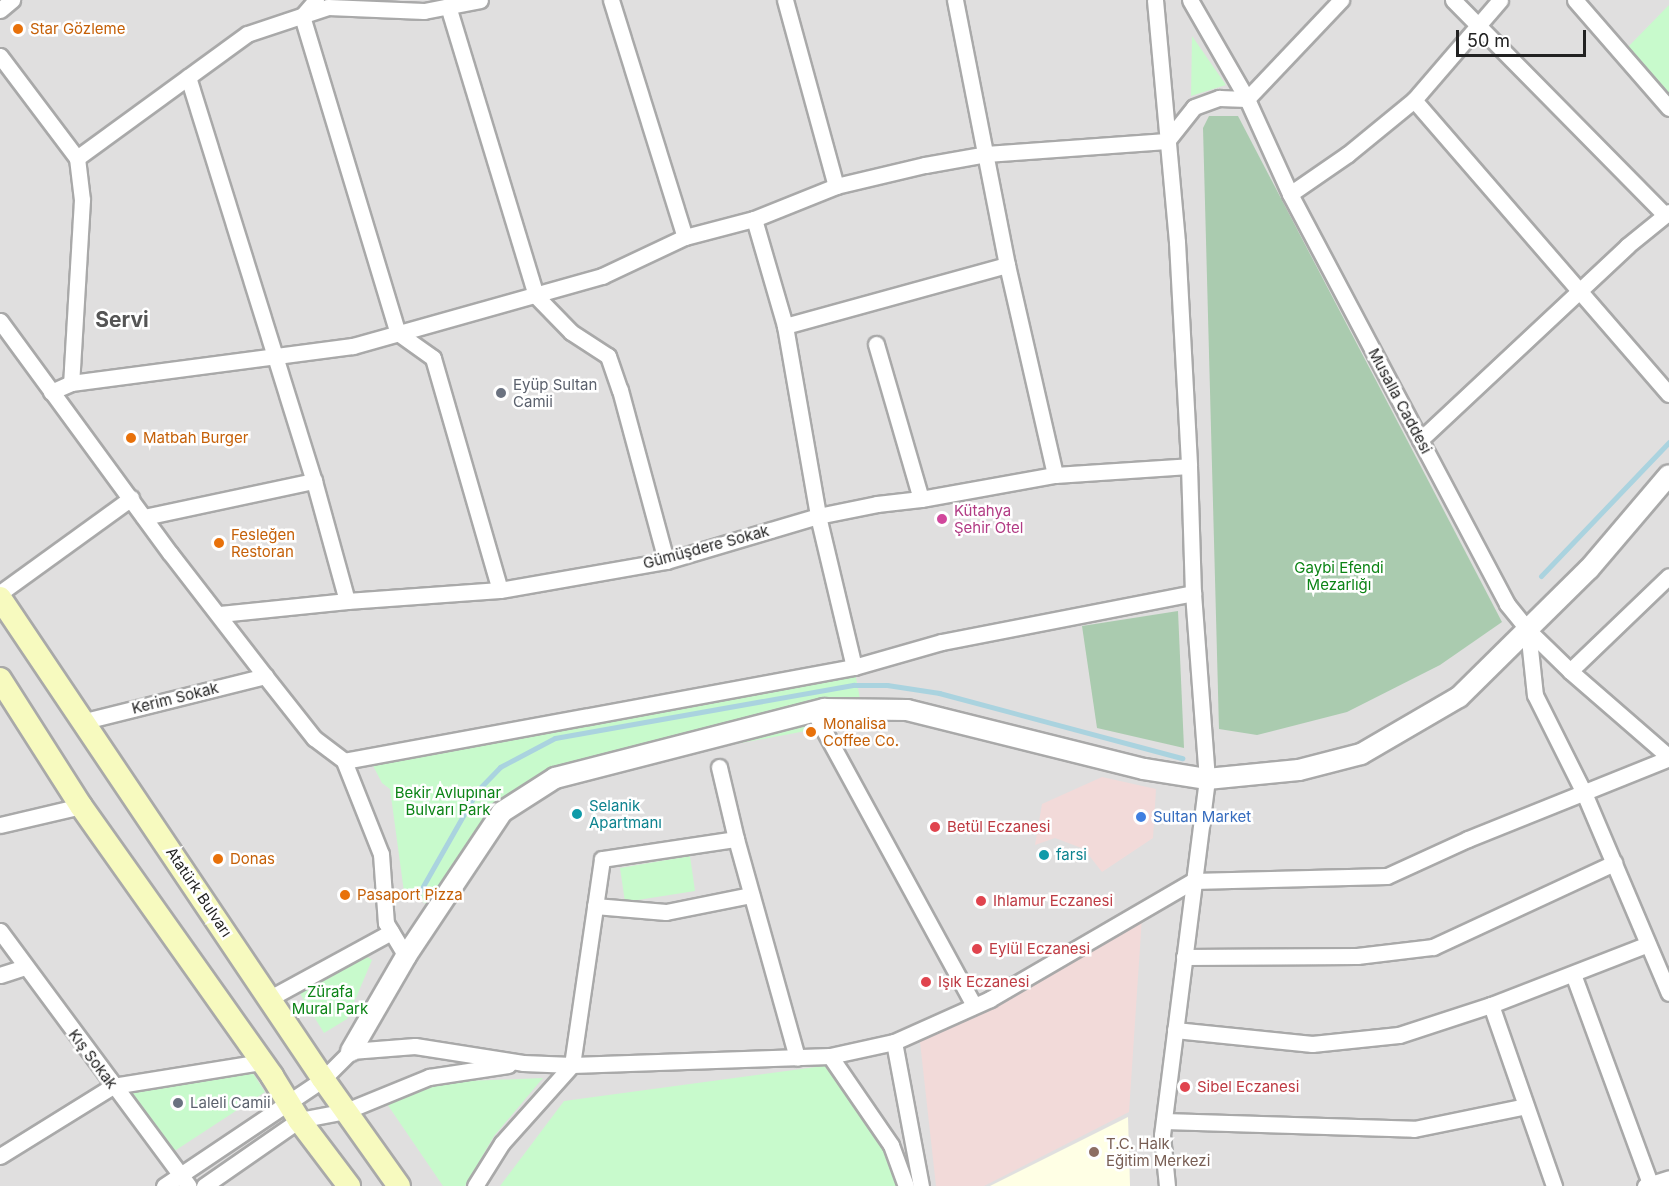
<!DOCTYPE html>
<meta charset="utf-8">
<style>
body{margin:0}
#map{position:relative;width:1669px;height:1186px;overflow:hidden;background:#f2efe9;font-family:Inter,sans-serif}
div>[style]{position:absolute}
.residential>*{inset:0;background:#e0dfdf}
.commercial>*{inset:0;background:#f2dad9}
.education>*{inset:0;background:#ffffe5}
.cemetery>*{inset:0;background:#aacbaf}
.park>*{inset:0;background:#c8facc}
.stream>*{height:5px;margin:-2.5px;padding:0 2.5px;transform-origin:2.5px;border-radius:2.5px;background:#aad3df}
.roads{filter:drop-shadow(2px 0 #a9a9a9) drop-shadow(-2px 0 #a9a9a9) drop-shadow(0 2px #a9a9a9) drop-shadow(0 -2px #a9a9a9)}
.minor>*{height:15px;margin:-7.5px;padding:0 7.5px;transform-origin:7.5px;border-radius:7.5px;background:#fff}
.tertiary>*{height:20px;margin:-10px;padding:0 10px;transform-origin:10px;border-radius:10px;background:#fff}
.secondary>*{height:22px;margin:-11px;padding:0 11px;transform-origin:11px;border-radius:11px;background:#f7fabf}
.dots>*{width:16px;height:16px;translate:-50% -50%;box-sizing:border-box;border:3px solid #fff;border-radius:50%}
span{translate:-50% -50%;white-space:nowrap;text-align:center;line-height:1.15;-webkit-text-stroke:5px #fff;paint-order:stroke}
.food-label{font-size:15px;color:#c56008}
.left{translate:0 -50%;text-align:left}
.worship-label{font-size:15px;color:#5b616d}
.street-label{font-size:15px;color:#222}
.hotel-label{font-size:15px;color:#b23c85}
.park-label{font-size:15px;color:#0c8416}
.culture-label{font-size:15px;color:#0d838f}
.shop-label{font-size:15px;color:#366cbe}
.health-label{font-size:15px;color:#be3a42}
.education-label{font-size:15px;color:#785e54}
.district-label{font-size:21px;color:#555;font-weight:700}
.scale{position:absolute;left:1456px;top:30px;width:130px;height:27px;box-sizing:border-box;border:3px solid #222;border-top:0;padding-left:8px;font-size:18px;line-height:21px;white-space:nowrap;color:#222;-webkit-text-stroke:4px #fff;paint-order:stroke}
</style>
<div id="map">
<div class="residential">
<i style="clip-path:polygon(0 0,1669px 0,1669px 1186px,0 1186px)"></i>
</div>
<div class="commercial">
<i style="clip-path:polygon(1102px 777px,1156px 789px,1153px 838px,1102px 872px,1084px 849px,1055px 838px,1035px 845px,1042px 804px)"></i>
<i style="clip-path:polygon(1142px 917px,1129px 1112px,984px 1186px,936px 1186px,920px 1042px,980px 994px,1085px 948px)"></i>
</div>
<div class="education">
<i style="clip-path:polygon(1128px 1117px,1130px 1186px,990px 1186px)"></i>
</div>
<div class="cemetery">
<i style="clip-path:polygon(1209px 116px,1238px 116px,1502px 622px,1440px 665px,1347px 712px,1257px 735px,1219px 729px,1203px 128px)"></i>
<i style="clip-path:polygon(1178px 611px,1184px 748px,1097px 728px,1082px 626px)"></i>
</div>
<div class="park">
<i style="clip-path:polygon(1669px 5px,1669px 110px,1624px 51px)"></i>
<i style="clip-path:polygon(1192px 36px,1226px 85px,1191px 96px)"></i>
<i style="clip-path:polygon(854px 667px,864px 720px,555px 778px,496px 831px,445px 914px,404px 892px,390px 789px,382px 783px,369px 758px)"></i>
<i style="clip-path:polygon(690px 856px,695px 891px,625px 902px,620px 868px)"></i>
<i style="clip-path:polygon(363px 954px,372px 960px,347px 1019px,324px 1033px,299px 992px)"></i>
<i style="clip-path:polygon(831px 1065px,904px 1174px,906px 1186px,500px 1186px,564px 1101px)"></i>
<i style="clip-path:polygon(249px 1067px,265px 1092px,173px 1152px,127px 1090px)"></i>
<i style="clip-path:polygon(543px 1078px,494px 1136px,465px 1186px,443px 1186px,385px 1101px,442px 1082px)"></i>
</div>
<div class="stream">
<i style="left:1541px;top:576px;width:185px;rotate:-46.3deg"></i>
<i style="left:418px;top:895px;width:120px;rotate:-60.4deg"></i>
<i style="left:477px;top:791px;width:33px;rotate:-46deg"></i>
<i style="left:500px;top:767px;width:62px;rotate:-27.8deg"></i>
<i style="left:555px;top:738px;width:304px;rotate:-10.1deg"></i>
<i style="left:854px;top:685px;width:33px"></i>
<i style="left:887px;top:685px;width:53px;rotate:8.7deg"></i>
<i style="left:939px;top:693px;width:252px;rotate:15deg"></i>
</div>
<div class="roads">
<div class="minor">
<i style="left:316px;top:0;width:21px;rotate:131deg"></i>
<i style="left:302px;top:16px;width:331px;rotate:73.2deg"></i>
<i style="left:398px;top:333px;width:43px;rotate:35.5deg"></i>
<i style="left:433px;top:358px;width:241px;rotate:73.9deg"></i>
<i style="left:611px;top:0;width:248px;rotate:72.7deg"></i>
<i style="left:785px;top:0;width:193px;rotate:74.7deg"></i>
<i style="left:955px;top:0;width:270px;rotate:78.9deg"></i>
<i style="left:1007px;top:265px;width:215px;rotate:77.1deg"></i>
<i style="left:1155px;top:0;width:243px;rotate:84.8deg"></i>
<i style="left:1177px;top:242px;width:224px;rotate:86.9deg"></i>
<i style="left:1189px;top:466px;width:127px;rotate:88.2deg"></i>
<i style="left:1193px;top:593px;width:187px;rotate:85.7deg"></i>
<i style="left:1207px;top:779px;width:359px;rotate:97.2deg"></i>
<i style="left:1162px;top:1135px;width:51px;rotate:84.4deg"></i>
<i style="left:1190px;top:0;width:114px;rotate:60.1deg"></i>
<i style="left:1247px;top:99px;width:104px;rotate:65.6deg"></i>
<i style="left:1290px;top:194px;width:464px;rotate:62.1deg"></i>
<i style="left:1507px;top:604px;width:33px;rotate:51deg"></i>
<i style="left:1528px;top:630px;width:59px;rotate:44.3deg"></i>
<i style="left:1570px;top:671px;width:131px;rotate:41deg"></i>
<i style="left:1453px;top:0;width:302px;rotate:45.4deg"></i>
<i style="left:1575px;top:0;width:143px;rotate:49deg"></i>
<i style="left:448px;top:6px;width:303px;rotate:73.1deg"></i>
<i style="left:536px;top:296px;width:50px;rotate:45.8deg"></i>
<i style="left:571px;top:332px;width:44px;rotate:33deg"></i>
<i style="left:608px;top:356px;width:36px;rotate:71deg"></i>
<i style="left:620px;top:390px;width:177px;rotate:74.9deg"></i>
<i style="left:0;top:10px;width:16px;rotate:-40deg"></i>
<i style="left:0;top:56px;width:128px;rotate:53deg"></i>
<i style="left:77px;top:158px;width:42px;rotate:83.2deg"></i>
<i style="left:82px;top:200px;width:183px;rotate:93.4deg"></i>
<i style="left:188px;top:77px;width:423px;rotate:72.7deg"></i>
<i style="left:314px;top:481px;width:124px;rotate:74.6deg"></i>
<i style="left:1414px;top:100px;width:389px;rotate:49.1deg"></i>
<i style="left:77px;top:158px;width:210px;rotate:-36.1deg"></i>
<i style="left:247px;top:34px;width:85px;rotate:-18.4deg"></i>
<i style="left:328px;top:7px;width:96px;rotate:2.4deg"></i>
<i style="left:424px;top:11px;width:57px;rotate:-11.1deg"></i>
<i style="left:1290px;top:194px;width:70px;rotate:-34.6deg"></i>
<i style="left:1348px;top:154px;width:85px;rotate:-39.3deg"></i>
<i style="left:1414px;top:100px;width:132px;rotate:-49.3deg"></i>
<i style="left:754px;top:219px;width:111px;rotate:73.8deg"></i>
<i style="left:785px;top:326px;width:193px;rotate:80.1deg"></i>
<i style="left:818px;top:516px;width:155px;rotate:76.6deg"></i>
<i style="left:0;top:321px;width:288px;rotate:53.8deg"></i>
<i style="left:170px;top:553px;width:155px;rotate:52.3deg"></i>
<i style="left:265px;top:676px;width:79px;rotate:51.7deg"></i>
<i style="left:314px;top:738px;width:38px;rotate:37deg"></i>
<i style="left:344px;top:761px;width:519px;rotate:-10.44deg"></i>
<i style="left:854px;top:667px;width:91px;rotate:-15.9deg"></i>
<i style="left:942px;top:642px;width:256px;rotate:-11deg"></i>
<i style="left:785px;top:326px;width:230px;rotate:-15.4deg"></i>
<i style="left:876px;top:344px;width:161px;rotate:73.8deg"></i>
<i style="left:51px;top:392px;width:22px;rotate:-24deg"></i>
<i style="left:71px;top:383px;width:284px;rotate:-7.5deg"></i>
<i style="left:353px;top:346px;width:259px;rotate:-15.7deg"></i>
<i style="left:602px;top:276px;width:92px;rotate:-25.2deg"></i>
<i style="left:685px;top:237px;width:71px;rotate:-14.6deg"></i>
<i style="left:754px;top:219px;width:88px;rotate:-21.9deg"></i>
<i style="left:836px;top:186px;width:91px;rotate:-13.3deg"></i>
<i style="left:925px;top:165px;width:62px;rotate:-10.2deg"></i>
<i style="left:986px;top:154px;width:181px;rotate:-4.1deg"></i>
<i style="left:1167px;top:141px;width:43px;rotate:-51.5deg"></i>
<i style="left:1194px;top:107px;width:27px;rotate:-20deg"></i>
<i style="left:1219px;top:98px;width:28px;rotate:2deg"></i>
<i style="left:1247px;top:99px;width:137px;rotate:-46.5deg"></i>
<i style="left:1420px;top:440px;width:284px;rotate:-43.1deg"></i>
<i style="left:1627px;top:246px;width:54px;rotate:-39deg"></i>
<i style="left:144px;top:517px;width:174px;rotate:-12deg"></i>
<i style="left:0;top:593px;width:162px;rotate:-35.9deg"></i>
<i style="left:220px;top:614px;width:128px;rotate:-5.8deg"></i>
<i style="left:347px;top:601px;width:153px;rotate:-4.1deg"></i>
<i style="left:500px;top:590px;width:169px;rotate:-9.9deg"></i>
<i style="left:666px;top:561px;width:159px;rotate:-16.5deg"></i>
<i style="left:818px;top:516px;width:60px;rotate:-11.5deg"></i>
<i style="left:877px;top:504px;width:44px;rotate:-6.5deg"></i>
<i style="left:921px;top:499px;width:136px;rotate:-10.2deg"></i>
<i style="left:1055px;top:475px;width:134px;rotate:-3.8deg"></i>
<i style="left:1528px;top:630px;width:65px;rotate:83.9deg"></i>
<i style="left:1535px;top:695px;width:110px;rotate:63.4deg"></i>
<i style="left:1584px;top:793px;width:217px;rotate:67deg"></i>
<i style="left:1570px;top:671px;width:137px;rotate:-43.8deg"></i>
<i style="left:814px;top:712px;width:334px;rotate:61.4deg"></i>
<i style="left:85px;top:721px;width:186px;rotate:-14deg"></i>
<i style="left:344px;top:761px;width:100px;rotate:68.3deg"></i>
<i style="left:381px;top:854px;width:69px;rotate:85.9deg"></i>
<i style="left:386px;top:923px;width:39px;rotate:59deg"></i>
<i style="left:719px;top:767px;width:74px;rotate:76.7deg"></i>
<i style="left:0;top:825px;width:83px;rotate:-13.2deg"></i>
<i style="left:595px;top:906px;width:71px;rotate:4.8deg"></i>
<i style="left:666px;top:912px;width:87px;rotate:-11.3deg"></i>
<i style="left:0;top:931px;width:317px;rotate:53.5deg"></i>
<i style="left:1184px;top:957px;width:173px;rotate:-0.3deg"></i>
<i style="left:1357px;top:956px;width:77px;rotate:-6.8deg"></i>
<i style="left:1433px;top:947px;width:200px;rotate:-24.9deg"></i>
<i style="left:1573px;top:974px;width:226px;rotate:69.8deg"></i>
<i style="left:0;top:975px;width:25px;rotate:-18deg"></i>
<i style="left:270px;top:998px;width:138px;rotate:-28.6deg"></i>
<i style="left:1491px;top:1005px;width:192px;rotate:70.8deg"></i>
<i style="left:1175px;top:1030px;width:138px;rotate:5.8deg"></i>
<i style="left:1312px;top:1044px;width:87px;rotate:-5.9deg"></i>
<i style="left:1399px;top:1035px;width:97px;rotate:-18.1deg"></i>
<i style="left:1491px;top:1005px;width:168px;rotate:-21.2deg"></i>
<i style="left:894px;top:1042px;width:147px;rotate:79.4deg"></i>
<i style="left:830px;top:1056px;width:108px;rotate:55.6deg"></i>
<i style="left:891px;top:1145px;width:44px;rotate:69.9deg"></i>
<i style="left:1164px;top:1121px;width:250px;rotate:1.8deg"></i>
<i style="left:1414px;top:1129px;width:114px;rotate:-11.6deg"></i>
<i style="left:0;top:1156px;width:133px;rotate:-31.8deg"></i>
<i style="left:113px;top:1086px;width:151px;rotate:-9.2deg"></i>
<i style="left:164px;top:1186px;width:192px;rotate:-33.9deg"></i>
<i style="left:323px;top:1079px;width:40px;rotate:-45deg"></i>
<i style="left:351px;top:1051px;width:64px;rotate:-4.5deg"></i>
<i style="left:415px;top:1046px;width:109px;rotate:8.9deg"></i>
<i style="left:523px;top:1063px;width:49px;rotate:2.3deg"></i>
<i style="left:572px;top:1065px;width:258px;rotate:-2deg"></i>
<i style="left:830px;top:1056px;width:66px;rotate:-12.3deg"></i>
<i style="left:894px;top:1042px;width:105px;rotate:-24.1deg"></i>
<i style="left:990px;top:999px;width:235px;rotate:-30.2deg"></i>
<i style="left:1193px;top:881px;width:194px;rotate:-1.5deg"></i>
<i style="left:1387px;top:876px;width:89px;rotate:-24.6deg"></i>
<i style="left:1468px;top:839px;width:217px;rotate:-21.9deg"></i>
<i style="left:204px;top:1186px;width:116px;rotate:-34.8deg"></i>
<i style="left:299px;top:1120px;width:48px;rotate:-10.8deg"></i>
<i style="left:346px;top:1111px;width:90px;rotate:-22.3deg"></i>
<i style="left:429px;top:1077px;width:80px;rotate:-8.6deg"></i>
<i style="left:475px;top:1186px;width:51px;rotate:-57.9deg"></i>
<i style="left:502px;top:1143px;width:105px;rotate:-48.1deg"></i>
<i style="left:572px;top:1065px;width:208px;rotate:-81.7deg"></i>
<i style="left:602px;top:859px;width:135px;rotate:-8.5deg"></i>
<i style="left:736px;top:839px;width:227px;rotate:74.4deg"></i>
<i style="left:1645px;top:1186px;width:25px;rotate:-18deg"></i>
</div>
<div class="tertiary">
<i style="left:351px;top:1051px;width:110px;rotate:-59.9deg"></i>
<i style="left:406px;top:956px;width:173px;rotate:-56.3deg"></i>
<i style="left:502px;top:812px;width:63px;rotate:-32.7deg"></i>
<i style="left:555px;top:778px;width:278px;rotate:-14.4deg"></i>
<i style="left:824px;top:709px;width:83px;rotate:0.7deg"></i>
<i style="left:907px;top:710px;width:244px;rotate:14deg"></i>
<i style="left:1144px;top:769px;width:64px;rotate:9deg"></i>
<i style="left:1207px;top:779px;width:92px;rotate:-5.6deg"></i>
<i style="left:1299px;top:770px;width:64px;rotate:-14.5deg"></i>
<i style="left:1361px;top:754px;width:113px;rotate:-30.2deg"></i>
<i style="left:1459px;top:697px;width:182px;rotate:-44.6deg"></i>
<i style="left:1589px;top:569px;width:123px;rotate:-49.6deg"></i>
</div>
<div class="secondary">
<i style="left:0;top:598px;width:579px;rotate:56.12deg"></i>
<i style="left:323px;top:1079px;width:131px;rotate:54.6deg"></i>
<i style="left:0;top:679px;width:151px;rotate:57.5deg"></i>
<i style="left:81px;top:806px;width:331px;rotate:54.7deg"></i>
<i style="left:272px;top:1076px;width:52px;rotate:58.5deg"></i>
<i style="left:299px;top:1120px;width:83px;rotate:52.9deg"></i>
</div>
</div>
<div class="dots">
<i style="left:18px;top:29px;background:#e8710a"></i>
<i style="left:501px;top:393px;background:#6b7280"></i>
<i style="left:131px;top:438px;background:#e8710a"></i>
<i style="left:942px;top:519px;background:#d1479c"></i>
<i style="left:219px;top:543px;background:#e8710a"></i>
<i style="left:811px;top:732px;background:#e8710a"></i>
<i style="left:577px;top:814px;background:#0f9aa8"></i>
<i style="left:1141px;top:817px;background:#3f7fe0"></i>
<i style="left:935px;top:827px;background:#e0444e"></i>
<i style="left:1044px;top:855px;background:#0f9aa8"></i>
<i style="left:218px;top:859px;background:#e8710a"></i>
<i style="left:345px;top:895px;background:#e8710a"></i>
<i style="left:981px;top:901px;background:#e0444e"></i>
<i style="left:977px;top:949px;background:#e0444e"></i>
<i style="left:926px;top:982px;background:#e0444e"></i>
<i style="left:1185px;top:1087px;background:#e0444e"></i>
<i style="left:178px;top:1103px;background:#6b7280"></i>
<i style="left:1094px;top:1152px;background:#8d6e63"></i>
</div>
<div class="food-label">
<span class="left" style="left:30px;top:29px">Star Gözleme</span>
<span class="left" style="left:143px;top:438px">Matbah Burger</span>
<span class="left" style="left:231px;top:543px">Fesleğen<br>Restoran</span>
<span class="left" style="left:823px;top:732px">Monalisa<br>Coffee Co.</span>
<span class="left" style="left:230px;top:859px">Donas</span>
<span class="left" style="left:357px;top:895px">Pasaport Pizza</span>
</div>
<div class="worship-label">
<span class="left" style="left:513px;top:393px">Eyüp Sultan<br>Camii</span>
<span class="left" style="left:190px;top:1103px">Laleli Camii</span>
</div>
<div class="street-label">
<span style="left:1400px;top:401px;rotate:62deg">Musalla Caddesi</span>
<span style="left:706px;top:547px;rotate:-15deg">Gümüşdere Sokak</span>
<span style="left:175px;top:698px;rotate:-14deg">Kerim Sokak</span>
<span style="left:199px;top:892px;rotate:56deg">Atatürk Bulvarı</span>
<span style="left:93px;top:1059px;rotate:53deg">Kış Sokak</span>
</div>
<div class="hotel-label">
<span class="left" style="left:954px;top:519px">Kütahya<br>Şehir Otel</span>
</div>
<div class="park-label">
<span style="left:1339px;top:576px">Gaybi Efendi<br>Mezarlığı</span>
<span style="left:448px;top:801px">Bekir Avlupınar<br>Bulvarı Park</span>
<span style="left:330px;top:1000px">Zürafa<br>Mural Park</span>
</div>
<div class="culture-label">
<span class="left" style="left:589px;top:814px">Selanik<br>Apartmanı</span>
<span class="left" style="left:1056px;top:855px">farsi</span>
</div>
<div class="shop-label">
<span class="left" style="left:1153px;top:817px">Sultan Market</span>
</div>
<div class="health-label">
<span class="left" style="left:947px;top:827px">Betül Eczanesi</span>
<span class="left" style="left:993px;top:901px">Ihlamur Eczanesi</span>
<span class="left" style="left:989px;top:949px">Eylül Eczanesi</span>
<span class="left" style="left:938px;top:982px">Işık Eczanesi</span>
<span class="left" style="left:1197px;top:1087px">Sibel Eczanesi</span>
</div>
<div class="education-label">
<span class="left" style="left:1106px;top:1152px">T.C. Halk<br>Eğitim Merkezi</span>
</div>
<div class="district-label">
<span style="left:122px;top:320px">Servi</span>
</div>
<div class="scale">50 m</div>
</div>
